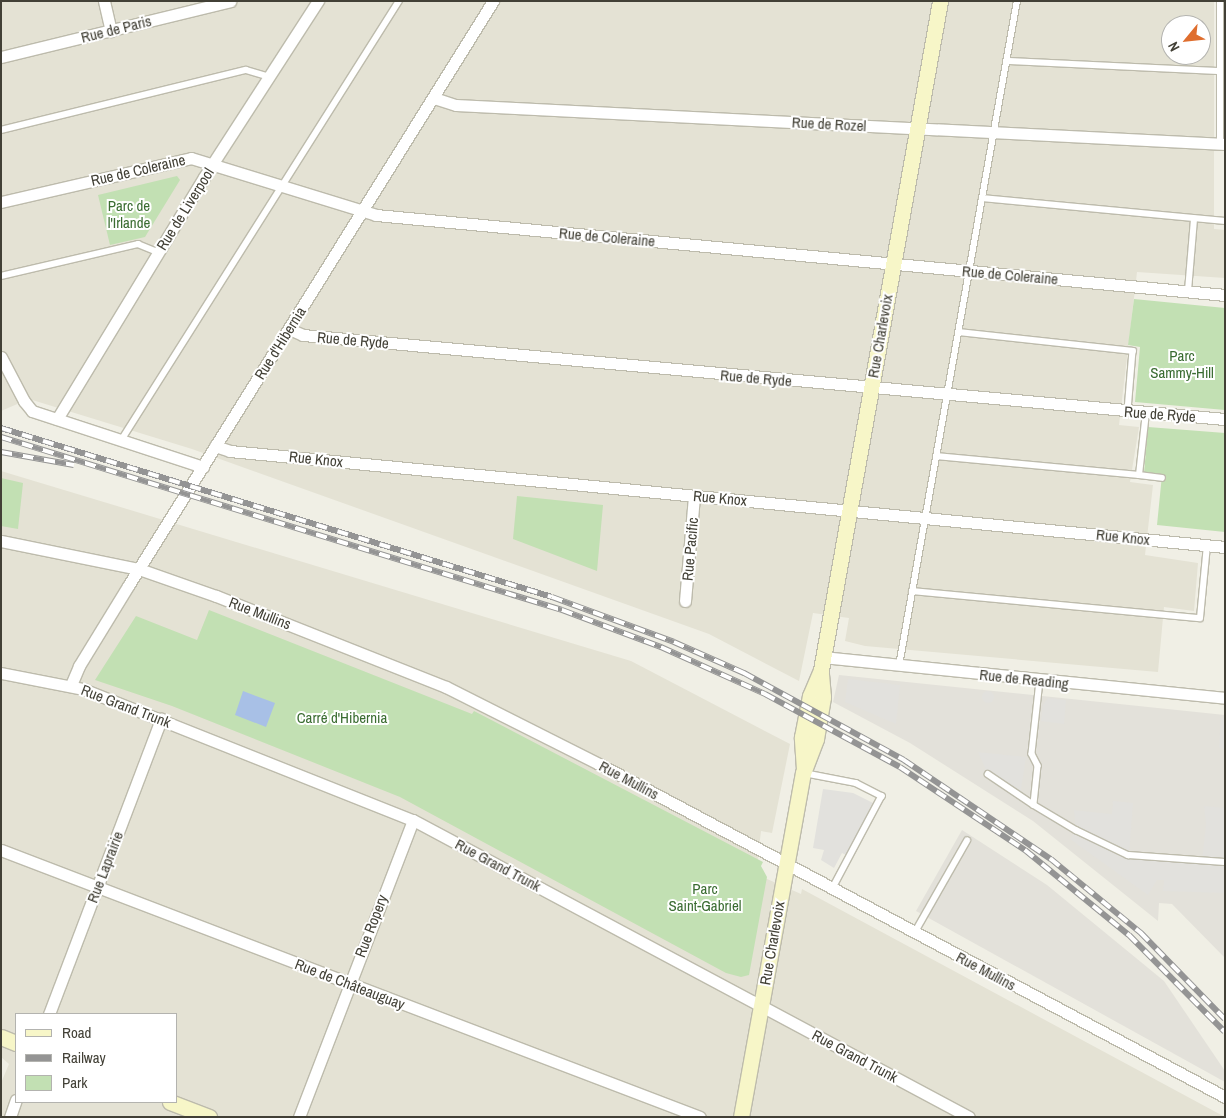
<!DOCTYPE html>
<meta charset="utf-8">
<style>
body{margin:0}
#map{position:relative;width:1226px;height:1118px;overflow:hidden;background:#f0efe5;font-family:"Archivo Narrow",sans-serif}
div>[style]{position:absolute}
.residential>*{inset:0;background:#e4e2d4}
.industrial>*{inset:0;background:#e3e1da}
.green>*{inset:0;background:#c2e0b3}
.parking>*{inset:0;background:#e2e1dd}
.round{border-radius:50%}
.water>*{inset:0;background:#a8c0e6}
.roads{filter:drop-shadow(1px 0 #bdbbac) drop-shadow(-1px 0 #bdbbac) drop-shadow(0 1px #bdbbac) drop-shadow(0 -1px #bdbbac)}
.lane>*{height:5.5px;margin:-2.75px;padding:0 2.75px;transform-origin:2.75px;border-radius:2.75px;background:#fff}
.street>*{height:11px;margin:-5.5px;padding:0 5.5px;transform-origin:5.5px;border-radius:5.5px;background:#fff}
.secondary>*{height:15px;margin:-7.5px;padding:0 7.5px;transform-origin:7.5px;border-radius:7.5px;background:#f7f6c8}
.rail>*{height:5.5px;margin-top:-2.75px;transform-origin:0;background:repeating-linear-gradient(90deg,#fff 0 11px,#949494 0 22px);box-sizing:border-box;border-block:1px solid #949494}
span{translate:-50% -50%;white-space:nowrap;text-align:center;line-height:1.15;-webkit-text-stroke:4px #fff;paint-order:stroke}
.street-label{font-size:15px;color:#424036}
.park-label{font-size:15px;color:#3a6c31}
.frame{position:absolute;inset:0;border:2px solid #424036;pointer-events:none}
.legend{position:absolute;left:15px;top:1013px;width:162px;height:90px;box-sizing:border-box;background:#fff;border:1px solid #b3b3af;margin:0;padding:6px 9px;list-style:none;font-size:15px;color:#424036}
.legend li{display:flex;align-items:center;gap:10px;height:25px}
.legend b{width:25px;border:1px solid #b3b3af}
.north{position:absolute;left:1161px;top:15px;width:50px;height:50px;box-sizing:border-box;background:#fff;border:1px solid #b3b3af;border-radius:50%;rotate:242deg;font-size:14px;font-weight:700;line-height:20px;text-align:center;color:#424036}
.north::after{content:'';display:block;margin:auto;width:18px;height:22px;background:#df6e2e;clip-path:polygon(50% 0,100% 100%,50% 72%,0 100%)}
</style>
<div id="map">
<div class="residential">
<i style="clip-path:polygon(evenodd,1px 1px,1214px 1px,1214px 229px,1225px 230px,1225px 278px,1137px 272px,1119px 425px,1139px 427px,1130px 482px,1153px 485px,1145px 555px,1198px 563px,1194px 611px,1164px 607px,1158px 672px,865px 646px,845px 641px,849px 618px,813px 613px,799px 681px,709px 634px,192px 449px,29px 399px,1px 411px,1px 1px,1171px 25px,1201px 25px,1201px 55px,1171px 55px,1171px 25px)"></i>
<i style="clip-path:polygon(evenodd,1px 471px,631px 661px,790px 744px,772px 833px,761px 831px,756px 874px,801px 894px,802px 889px,1225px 1117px,1px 1117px,1px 1083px,9px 1064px,1px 1057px,1px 471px,16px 1014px,176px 1014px,176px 1102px,16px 1102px,16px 1014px)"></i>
</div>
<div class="industrial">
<i style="clip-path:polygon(1224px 6px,1225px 6px,1225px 130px,1224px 130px)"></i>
<i style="clip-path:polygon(839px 675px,1225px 715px,1225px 958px,1172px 904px,1159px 903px,1158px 921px,1033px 821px,910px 743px,833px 702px)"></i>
<i style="clip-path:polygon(962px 830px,1047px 885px,1164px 981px,1225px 1071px,1225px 1082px,916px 911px)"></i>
</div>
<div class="green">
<i style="clip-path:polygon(177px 176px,180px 180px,145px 237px,110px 245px,98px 195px)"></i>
<i style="clip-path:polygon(1134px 299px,1225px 308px,1225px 410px,1135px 402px,1140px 347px,1128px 345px)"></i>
<i style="clip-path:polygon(1148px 427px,1225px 433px,1225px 532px,1157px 525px,1162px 475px,1144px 473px)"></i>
<i style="clip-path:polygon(1px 478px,23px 483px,18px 529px,1px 526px)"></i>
<i style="clip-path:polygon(517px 496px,603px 505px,597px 571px,513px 539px)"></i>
<i style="clip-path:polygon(209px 610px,472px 714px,474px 711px,763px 862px,761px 866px,767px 877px,749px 975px,741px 977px,726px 973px,400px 797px,172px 706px,95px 680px,136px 616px,197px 640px)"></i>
</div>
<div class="parking">
<i style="clip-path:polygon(848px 679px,900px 685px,896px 724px,845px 702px)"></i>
<i class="round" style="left:982px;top:691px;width:12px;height:12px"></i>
<i style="clip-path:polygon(1048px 698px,1066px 700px,1064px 724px,1041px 721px,1043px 705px)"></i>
<i style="clip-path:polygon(1221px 718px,1225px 719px,1225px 749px,1219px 748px)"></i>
<i style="clip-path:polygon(978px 752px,1026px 757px,1020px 795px,988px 774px)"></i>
<i style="clip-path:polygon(823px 789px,853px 793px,877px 805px,850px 857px,842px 853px,834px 868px,821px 860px,824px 850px,813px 848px)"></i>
<i style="clip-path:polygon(1113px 801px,1133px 803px,1129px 855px,1202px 861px,1206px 825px,1204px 806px,1225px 808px,1225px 893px,1163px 891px,1164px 880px,1157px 880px,1148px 895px,1070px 839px,1076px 830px,1074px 810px,1112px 814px)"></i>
</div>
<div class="water">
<i style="clip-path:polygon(243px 691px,275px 703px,266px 727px,235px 715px)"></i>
</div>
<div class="roads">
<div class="lane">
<i style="left:1007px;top:61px;width:213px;rotate:2.7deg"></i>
<i style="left:1px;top:130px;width:252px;rotate:-13.8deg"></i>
<i style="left:246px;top:70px;width:25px;rotate:16deg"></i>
<i style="left:1220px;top:143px;width:142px;rotate:-90deg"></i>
<i style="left:982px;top:198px;width:244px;rotate:5.4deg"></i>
<i style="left:1px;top:276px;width:141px;rotate:-13.1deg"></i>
<i style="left:138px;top:244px;width:22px;rotate:22deg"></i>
<i style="left:1188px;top:291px;width:72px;rotate:-85.2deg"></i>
<i style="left:959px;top:332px;width:175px;rotate:6.2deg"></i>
<i style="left:1133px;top:351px;width:60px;rotate:94.8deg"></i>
<i style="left:122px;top:439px;width:518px;rotate:-57.69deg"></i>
<i style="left:936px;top:456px;width:204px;rotate:5.3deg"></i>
<i style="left:1139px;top:475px;width:62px;rotate:-83.6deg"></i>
<i style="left:1139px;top:475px;width:23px;rotate:7deg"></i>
<i style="left:912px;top:591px;width:289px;rotate:5.4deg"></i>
<i style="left:1200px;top:618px;width:73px;rotate:-84.5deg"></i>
<i style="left:899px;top:666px;width:675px;rotate:-79.94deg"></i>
<i style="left:1040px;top:681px;width:73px;rotate:96.3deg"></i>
<i style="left:1032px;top:754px;width:13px;rotate:63deg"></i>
<i style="left:1038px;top:766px;width:39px;rotate:96deg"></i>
<i style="left:1034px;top:805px;width:49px;rotate:30.8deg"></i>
<i style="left:1076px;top:830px;width:58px;rotate:25.7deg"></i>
<i style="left:1128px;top:855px;width:97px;rotate:4.1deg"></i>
<i style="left:804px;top:773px;width:53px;rotate:10.9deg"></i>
<i style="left:856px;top:783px;width:29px;rotate:27deg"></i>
<i style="left:882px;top:796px;width:104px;rotate:118deg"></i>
<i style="left:988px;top:774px;width:55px;rotate:34deg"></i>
<i style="left:915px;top:932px;width:105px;rotate:-60.3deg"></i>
</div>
<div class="street">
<i style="left:104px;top:1px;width:31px;rotate:77deg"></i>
<i style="left:1px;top:57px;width:236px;rotate:-13.7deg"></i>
<i style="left:434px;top:98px;width:23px;rotate:18deg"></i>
<i style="left:456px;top:105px;width:770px;rotate:2.9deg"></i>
<i style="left:1px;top:202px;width:195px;rotate:-13deg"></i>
<i style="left:191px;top:158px;width:194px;rotate:17.1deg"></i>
<i style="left:376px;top:215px;width:853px;rotate:5.38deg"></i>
<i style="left:289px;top:329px;width:15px;rotate:23deg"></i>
<i style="left:303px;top:335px;width:926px;rotate:5.21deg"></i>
<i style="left:1px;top:357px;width:50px;rotate:62.4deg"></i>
<i style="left:24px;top:401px;width:13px;rotate:51deg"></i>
<i style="left:32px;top:411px;width:180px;rotate:18.1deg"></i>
<i style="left:57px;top:419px;width:283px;rotate:-58.7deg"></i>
<i style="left:204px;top:177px;width:210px;rotate:-57.1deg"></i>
<i style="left:215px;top:446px;width:16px;rotate:18deg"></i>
<i style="left:230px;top:451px;width:1000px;rotate:5.51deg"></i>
<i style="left:1px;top:541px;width:141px;rotate:11.5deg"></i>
<i style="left:139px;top:569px;width:82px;rotate:19.3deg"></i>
<i style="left:216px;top:596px;width:247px;rotate:21.6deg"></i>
<i style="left:446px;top:687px;width:171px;rotate:26.7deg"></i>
<i style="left:599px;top:764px;width:709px;rotate:28.01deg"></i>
<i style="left:685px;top:601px;width:105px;rotate:-85.1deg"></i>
<i style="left:823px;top:657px;width:404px;rotate:5.8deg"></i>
<i style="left:1px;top:673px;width:84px;rotate:11deg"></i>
<i style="left:83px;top:689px;width:355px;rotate:21.7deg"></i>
<i style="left:413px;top:820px;width:630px;rotate:28.11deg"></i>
<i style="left:71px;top:685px;width:21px;rotate:-67deg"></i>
<i style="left:79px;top:666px;width:94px;rotate:-58.5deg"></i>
<i style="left:128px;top:586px;width:690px;rotate:-58.04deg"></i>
<i style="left:1px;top:850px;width:748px;rotate:20.91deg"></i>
<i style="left:49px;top:1014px;width:316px;rotate:-69.2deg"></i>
<i style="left:10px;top:1117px;width:18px;rotate:-71deg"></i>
<i style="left:299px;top:1117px;width:318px;rotate:-69deg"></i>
</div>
<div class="secondary">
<i style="left:804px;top:769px;width:32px;rotate:-94deg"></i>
<i style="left:802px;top:737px;width:42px;rotate:-79deg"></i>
<i style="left:810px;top:696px;width:28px;rotate:-67deg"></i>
<i style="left:821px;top:670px;width:680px;rotate:-79.91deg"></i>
<i style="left:1px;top:1037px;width:16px;rotate:22deg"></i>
<i style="left:170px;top:1102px;width:42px;rotate:21deg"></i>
<i style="left:741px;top:1117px;width:350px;rotate:-79.8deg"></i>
<i style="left:803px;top:773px;width:36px;rotate:-69deg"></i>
<i style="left:816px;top:739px;width:43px;rotate:-80.5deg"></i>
<i style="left:823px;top:697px;width:25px;rotate:-95deg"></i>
</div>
</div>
<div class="rail">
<i style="left:1px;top:428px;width:576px;rotate:17.05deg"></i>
<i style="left:552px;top:597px;width:130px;rotate:20.2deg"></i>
<i style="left:674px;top:642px;width:77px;rotate:23.9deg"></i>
<i style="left:744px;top:673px;width:182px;rotate:28.5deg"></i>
<i style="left:904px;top:760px;width:177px;rotate:34deg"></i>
<i style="left:1051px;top:859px;width:117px;rotate:39.4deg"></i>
<i style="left:1141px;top:933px;width:120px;rotate:45.7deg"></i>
<i style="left:1px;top:437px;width:587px;rotate:17.14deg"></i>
<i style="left:562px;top:610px;width:106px;rotate:20.5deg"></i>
<i style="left:661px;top:647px;width:114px;rotate:24.3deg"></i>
<i style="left:765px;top:694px;width:153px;rotate:28.4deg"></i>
<i style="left:900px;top:767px;width:150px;rotate:33.6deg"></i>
<i style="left:1025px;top:850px;width:134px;rotate:39.3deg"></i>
<i style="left:1129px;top:935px;width:136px;rotate:45.3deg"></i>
<i style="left:1px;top:452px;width:74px;rotate:10.1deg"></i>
</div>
<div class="street-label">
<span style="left:116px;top:29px;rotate:-14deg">Rue de Paris</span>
<span style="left:829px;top:124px;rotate:3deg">Rue de Rozel</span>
<span style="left:138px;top:170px;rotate:-13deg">Rue de Coleraine</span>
<span style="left:185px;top:209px;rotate:-58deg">Rue de Liverpool</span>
<span style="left:607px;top:237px;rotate:5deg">Rue de Coleraine</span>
<span style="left:1010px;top:275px;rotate:5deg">Rue de Coleraine</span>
<span style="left:880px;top:336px;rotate:-80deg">Rue Charlevoix</span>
<span style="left:353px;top:340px;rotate:5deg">Rue de Ryde</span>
<span style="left:280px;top:343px;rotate:-58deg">Rue d'Hibernia</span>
<span style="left:756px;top:378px;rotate:5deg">Rue de Ryde</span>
<span style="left:1160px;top:414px;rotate:4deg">Rue de Ryde</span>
<span style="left:316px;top:459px;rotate:6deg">Rue Knox</span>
<span style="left:720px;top:498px;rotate:5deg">Rue Knox</span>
<span style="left:1123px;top:537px;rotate:6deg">Rue Knox</span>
<span style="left:690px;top:549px;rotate:-85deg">Rue Pacific</span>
<span style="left:260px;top:613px;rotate:21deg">Rue Mullins</span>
<span style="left:1024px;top:679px;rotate:6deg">Rue de Reading</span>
<span style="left:126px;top:706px;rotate:21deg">Rue Grand Trunk</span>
<span style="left:629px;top:780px;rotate:28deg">Rue Mullins</span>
<span style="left:498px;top:865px;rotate:28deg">Rue Grand Trunk</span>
<span style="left:105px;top:867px;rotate:-69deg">Rue Laprairie</span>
<span style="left:371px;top:926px;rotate:-69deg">Rue Ropery</span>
<span style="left:772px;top:943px;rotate:-80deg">Rue Charlevoix</span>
<span style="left:986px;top:971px;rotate:28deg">Rue Mullins</span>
<span style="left:350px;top:984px;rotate:21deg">Rue de Châteauguay</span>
<span style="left:855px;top:1056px;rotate:28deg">Rue Grand Trunk</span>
</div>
<div class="park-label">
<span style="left:129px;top:214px">Parc de<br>l'Irlande</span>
<span style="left:1182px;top:364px">Parc<br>Sammy-Hill</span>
<span style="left:342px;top:718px">Carré d'Hibernia</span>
<span style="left:705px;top:897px">Parc<br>Saint-Gabriel</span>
</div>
<div class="frame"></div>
<ul class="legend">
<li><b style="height:6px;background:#f7f6c8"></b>Road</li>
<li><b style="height:6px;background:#949494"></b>Railway</li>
<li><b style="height:14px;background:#c2e0b3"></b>Park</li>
</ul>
<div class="north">N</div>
</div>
